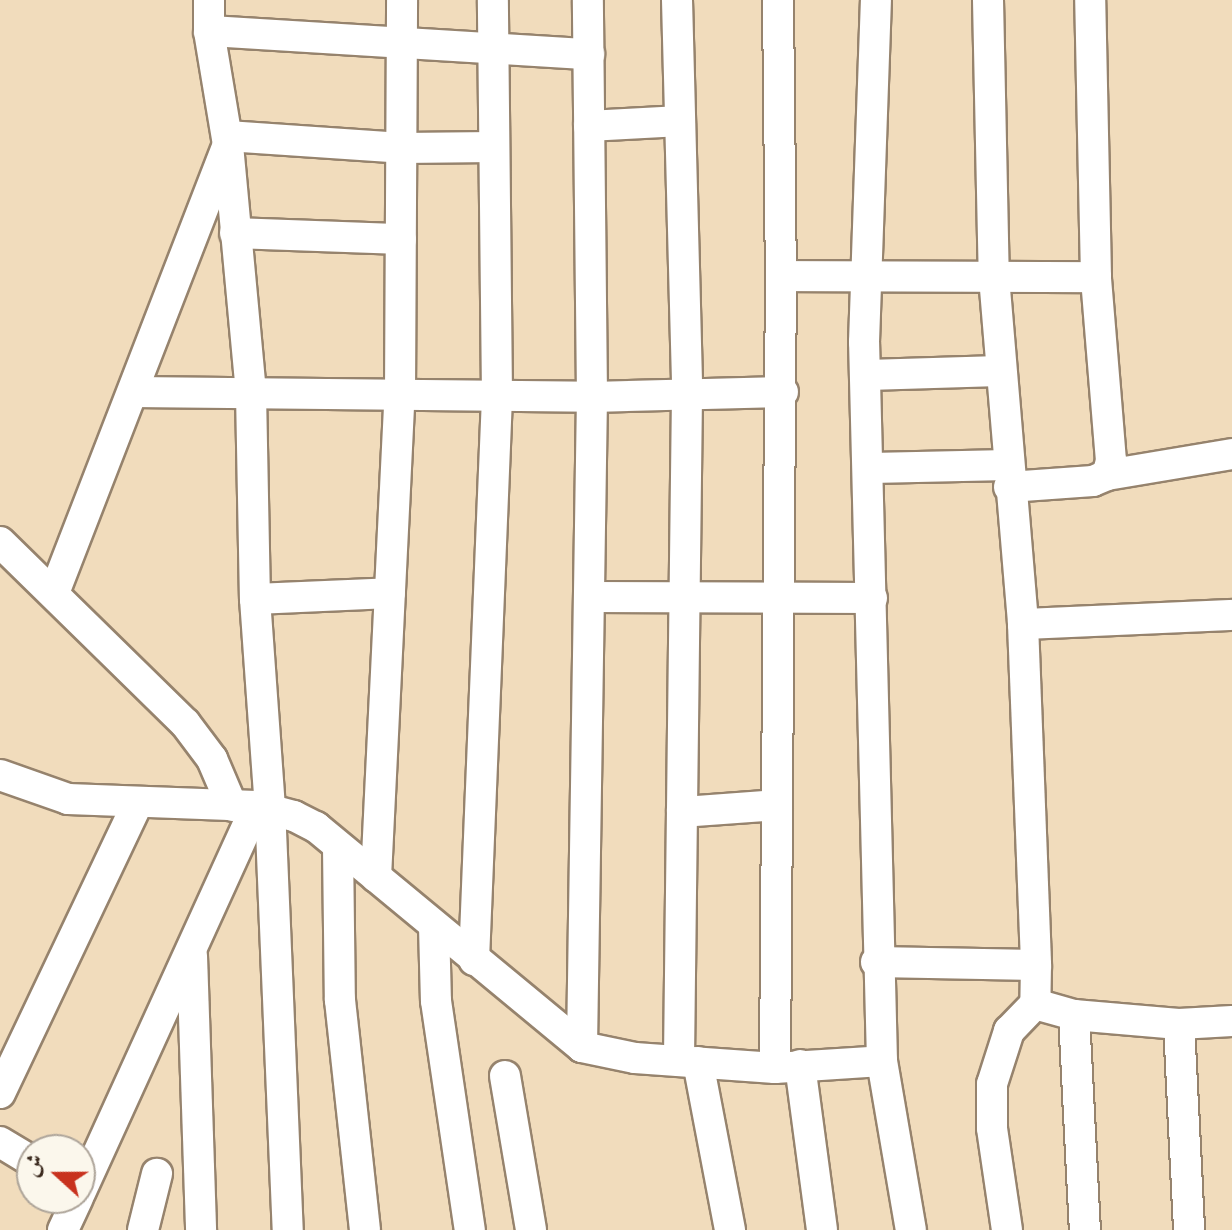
<!DOCTYPE html>
<meta charset="utf-8">
<style>
body{margin:0}
#map{position:relative;width:1232px;height:1230px;overflow:hidden;background:#f1dcbc;font-family:Vollkorn,Amiri,serif}
div>[style]{position:absolute}
.roads{filter:drop-shadow(2px 0 #96836d) drop-shadow(-2px 0 #96836d) drop-shadow(0 2px #96836d) drop-shadow(0 -2px #96836d)}
.minor>*{height:30px;margin:-15px;padding:0 15px;transform-origin:15px;border-radius:15px;background:#fff}
span{translate:-50% -50%;white-space:nowrap;text-align:center;line-height:1.15;-webkit-text-stroke:6px #fbf7ec;paint-order:stroke}
.north{position:absolute;left:16px;top:1134px;width:80px;height:80px;box-sizing:border-box;background:#fbf7ec;border:2px solid #aea59a;border-radius:50%;rotate:291deg;font-size:22px;font-weight:700;line-height:32px;text-align:center;color:#3b2a1e}
.north::after{content:'';display:block;margin:auto;width:28px;height:36px;background:#c8321e;clip-path:polygon(50% 0,100% 100%,50% 72%,0 100%)}
</style>
<div id="map">
<div class="roads">
<div class="minor">
<i style="left:209px;top:0;width:31px;rotate:90deg"></i>
<i style="left:209px;top:31px;width:116px;rotate:80.5deg"></i>
<i style="left:228px;top:145px;width:249px;rotate:84.7deg"></i>
<i style="left:251px;top:393px;width:206px;rotate:88.9deg"></i>
<i style="left:255px;top:599px;width:209px;rotate:85.9deg"></i>
<i style="left:270px;top:807px;width:423px;rotate:87.6deg"></i>
<i style="left:677px;top:0;width:394px;rotate:88.5deg"></i>
<i style="left:687px;top:394px;width:667px;rotate:90.69deg"></i>
<i style="left:778px;top:0;width:276px;rotate:89.4deg"></i>
<i style="left:781px;top:276px;width:315px;rotate:0.2deg"></i>
<i style="left:988px;top:0;width:277px;rotate:88.8deg"></i>
<i style="left:994px;top:277px;width:348px;rotate:85.2deg"></i>
<i style="left:1023px;top:624px;width:341px;rotate:87.8deg"></i>
<i style="left:209px;top:31px;width:381px;rotate:3.5deg"></i>
<i style="left:589px;top:126px;width:91px;rotate:-3.1deg"></i>
<i style="left:227px;top:136px;width:175px;rotate:3.9deg"></i>
<i style="left:402px;top:148px;width:92px;rotate:-0.6deg"></i>
<i style="left:235px;top:233px;width:166px;rotate:2.1deg"></i>
<i style="left:866px;top:375px;width:135px;rotate:-1.7deg"></i>
<i style="left:133px;top:392px;width:459px;rotate:0.6deg"></i>
<i style="left:592px;top:397px;width:191px;rotate:-1.5deg"></i>
<i style="left:871px;top:468px;width:137px;rotate:-1.3deg"></i>
<i style="left:1107px;top:475px;width:127px;rotate:-9.5deg"></i>
<i style="left:1009px;top:487px;width:84px;rotate:-4.1deg"></i>
<i style="left:1093px;top:481px;width:15px;rotate:-23deg"></i>
<i style="left:1107px;top:475px;width:15px;rotate:-74deg"></i>
<i style="left:1111px;top:461px;width:185px;rotate:-94.7deg"></i>
<i style="left:1096px;top:277px;width:277px;rotate:-91.2deg"></i>
<i style="left:0;top:542px;width:259px;rotate:44.4deg"></i>
<i style="left:185px;top:723px;width:45px;rotate:53.1deg"></i>
<i style="left:212px;top:759px;width:51px;rotate:66.9deg"></i>
<i style="left:54px;top:593px;width:477px;rotate:-68.8deg"></i>
<i style="left:590px;top:597px;width:282px;rotate:0.2deg"></i>
<i style="left:255px;top:599px;width:135px;rotate:-2.5deg"></i>
<i style="left:1023px;top:624px;width:209px;rotate:-2.5deg"></i>
<i style="left:0;top:775px;width:72px;rotate:19.4deg"></i>
<i style="left:68px;top:799px;width:188px;rotate:2.1deg"></i>
<i style="left:256px;top:806px;width:39px;rotate:15deg"></i>
<i style="left:294px;top:816px;width:25px;rotate:27deg"></i>
<i style="left:316px;top:827px;width:345px;rotate:39.6deg"></i>
<i style="left:582px;top:1047px;width:54px;rotate:11.7deg"></i>
<i style="left:635px;top:1058px;width:140px;rotate:4.1deg"></i>
<i style="left:775px;top:1068px;width:107px;rotate:-3.7deg"></i>
<i style="left:882px;top:1061px;width:719px;rotate:-91.43deg"></i>
<i style="left:864px;top:342px;width:342px;rotate:-88deg"></i>
<i style="left:682px;top:812px;width:95px;rotate:-4.2deg"></i>
<i style="left:338px;top:847px;width:153px;rotate:89.3deg"></i>
<i style="left:340px;top:1000px;width:231px;rotate:83.8deg"></i>
<i style="left:376px;top:877px;width:484px;rotate:-87.2deg"></i>
<i style="left:400px;top:394px;width:394px;rotate:-89.7deg"></i>
<i style="left:434px;top:926px;width:75px;rotate:88.5deg"></i>
<i style="left:436px;top:1001px;width:232px;rotate:81.6deg"></i>
<i style="left:192px;top:956px;width:274px;rotate:88.1deg"></i>
<i style="left:474px;top:960px;width:564px;rotate:-87.66deg"></i>
<i style="left:497px;top:396px;width:396px;rotate:-90.6deg"></i>
<i style="left:876px;top:962px;width:160px;rotate:1.1deg"></i>
<i style="left:1036px;top:965px;width:39px;rotate:91deg"></i>
<i style="left:1035px;top:1004px;width:41px;rotate:15.8deg"></i>
<i style="left:1074px;top:1015px;width:105px;rotate:4.9deg"></i>
<i style="left:1179px;top:1024px;width:53px;rotate:-3.2deg"></i>
<i style="left:1074px;top:1015px;width:215px;rotate:87.1deg"></i>
<i style="left:1179px;top:1024px;width:206px;rotate:87.2deg"></i>
<i style="left:582px;top:1047px;width:650px;rotate:-89.12deg"></i>
<i style="left:592px;top:397px;width:397px;rotate:-90.6deg"></i>
<i style="left:882px;top:1061px;width:171px;rotate:80.3deg"></i>
<i style="left:698px;top:1062px;width:171px;rotate:79.2deg"></i>
<i style="left:800px;top:1065px;width:166px;rotate:82.4deg"></i>
<i style="left:775px;top:1068px;width:792px;rotate:-89.57deg"></i>
<i style="left:505px;top:1076px;width:156px;rotate:80.4deg"></i>
<i style="left:0;top:1093px;width:320px;rotate:-64.6deg"></i>
<i style="left:0;top:1142px;width:37px;rotate:31deg"></i>
<i style="left:80px;top:1193px;width:425px;rotate:-65.5deg"></i>
<i style="left:63px;top:1230px;width:35px;rotate:-65deg"></i>
<i style="left:143px;top:1230px;width:58px;rotate:-76deg"></i>
<i style="left:1007px;top:1230px;width:103px;rotate:-98.4deg"></i>
<i style="left:992px;top:1128px;width:44px;rotate:-90deg"></i>
<i style="left:992px;top:1084px;width:56px;rotate:-72.2deg"></i>
<i style="left:1009px;top:1031px;width:37px;rotate:-46deg"></i>
</div>
</div>
<div class="north">ش</div>
</div>
